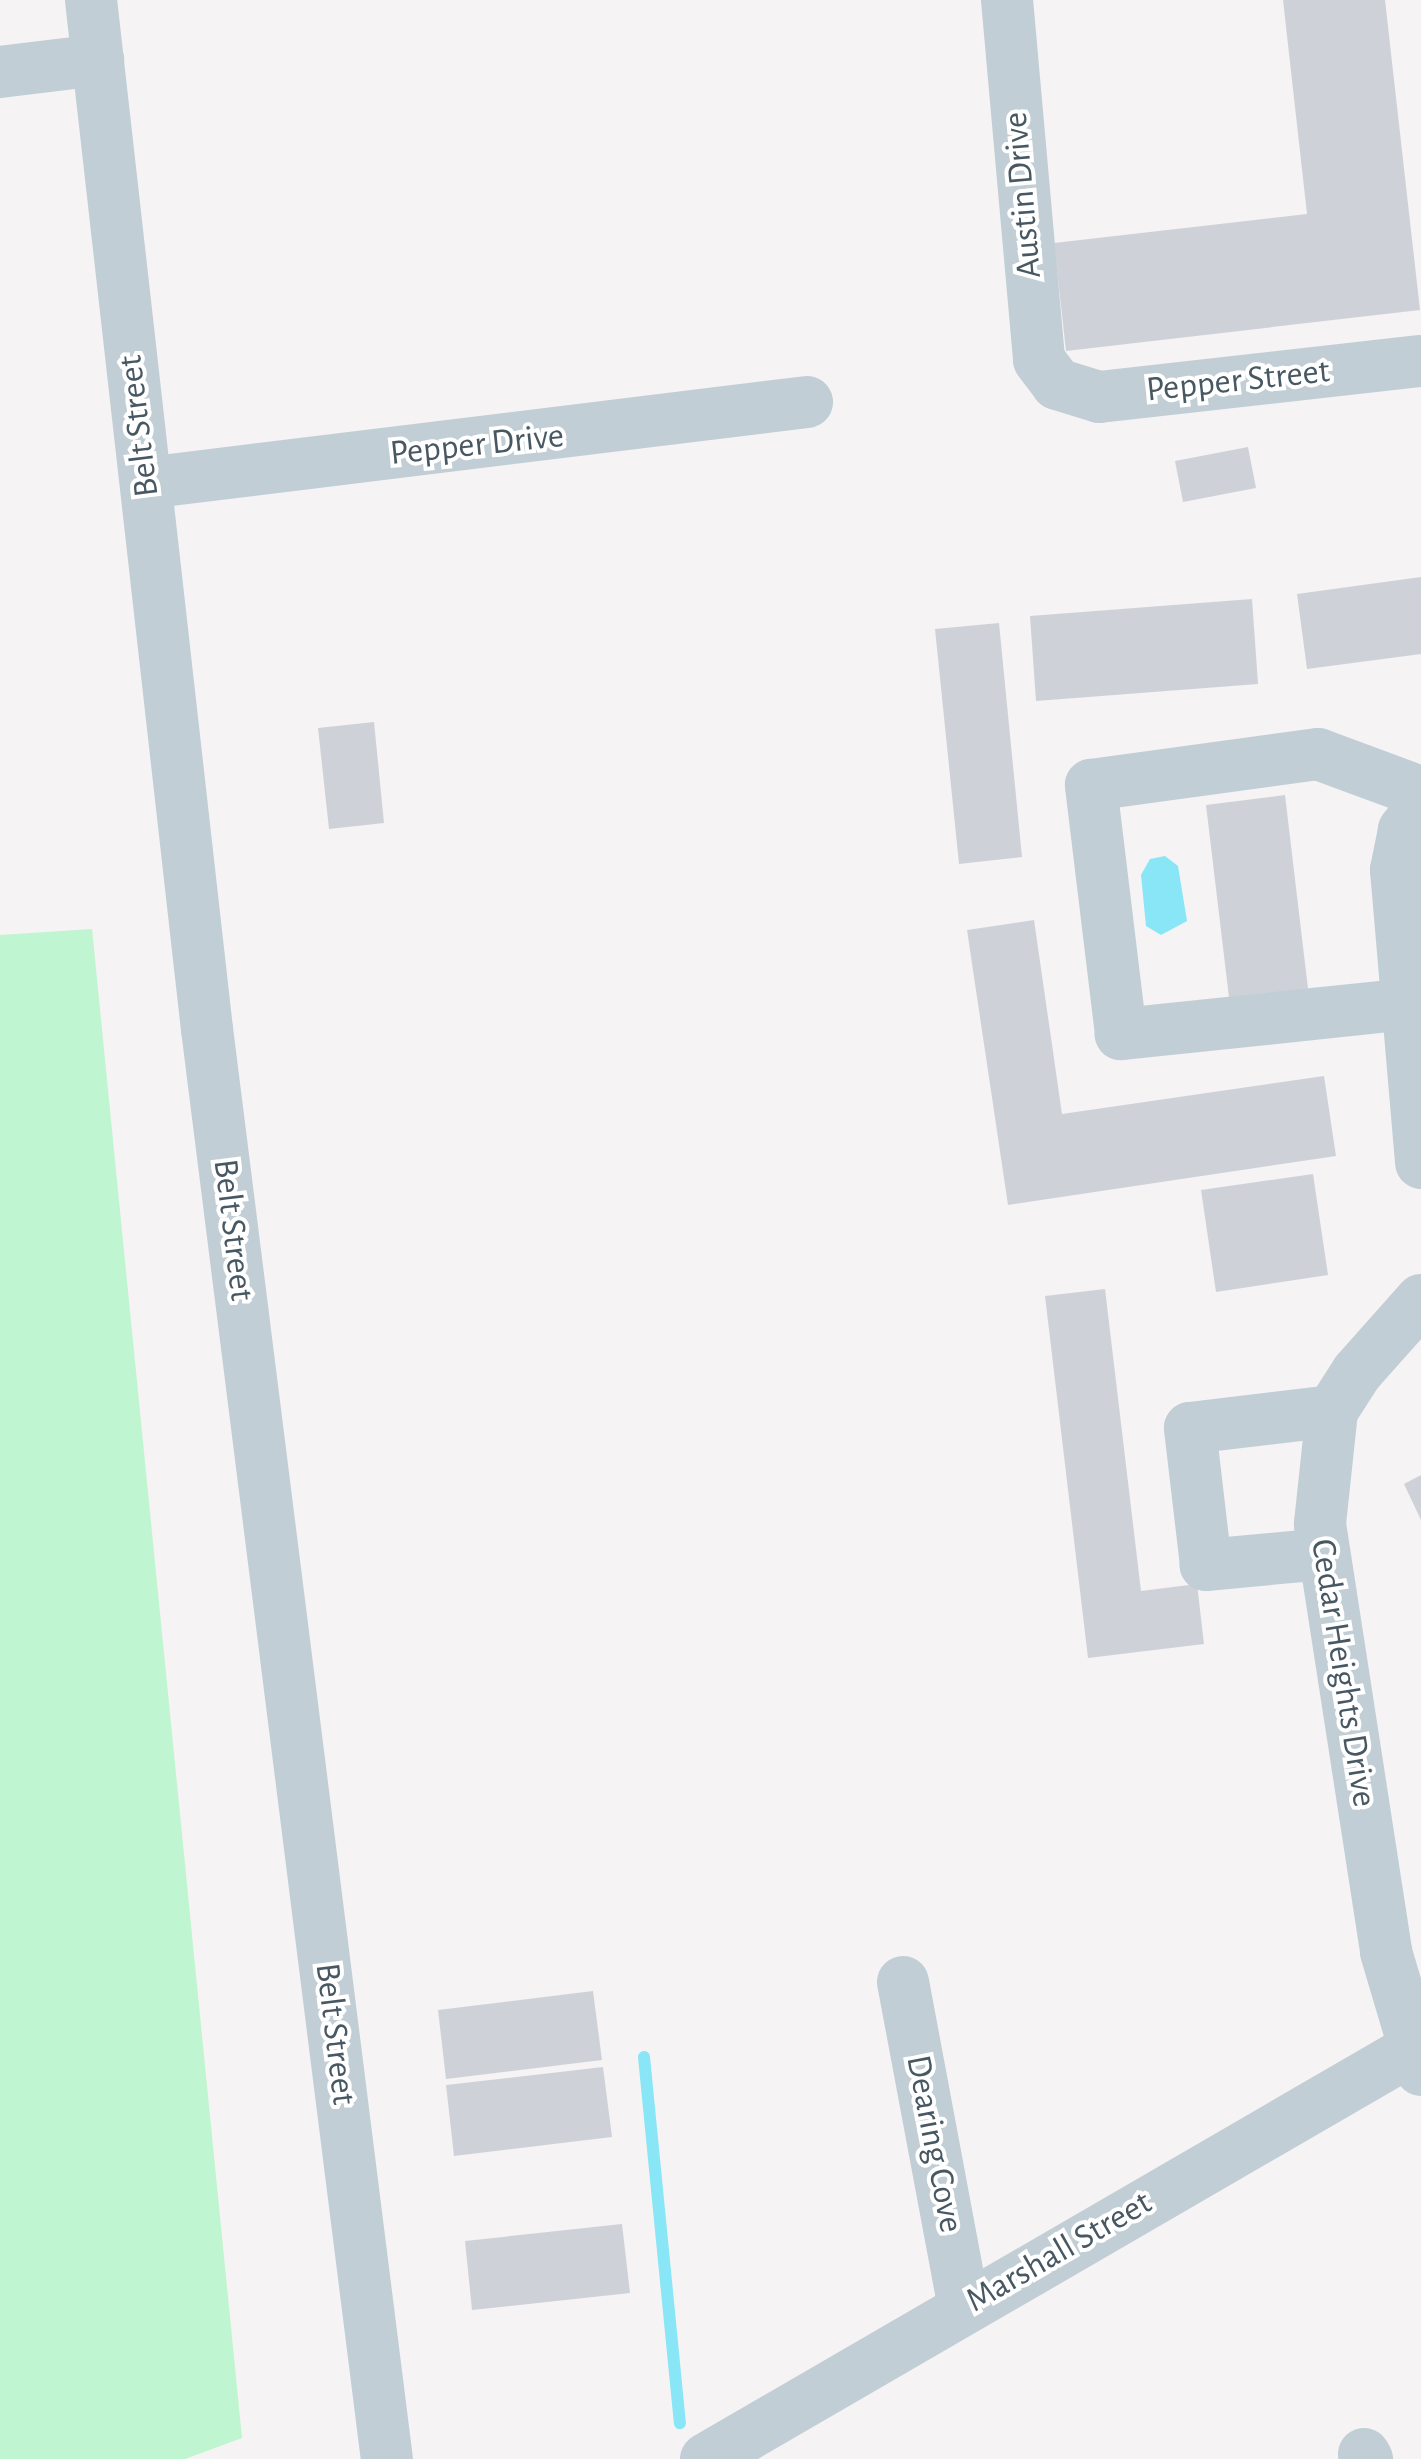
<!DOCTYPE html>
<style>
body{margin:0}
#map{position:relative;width:1421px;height:2459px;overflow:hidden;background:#f5f3f3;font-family:"Alegreya Sans",sans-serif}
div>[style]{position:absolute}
.green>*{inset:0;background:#bff5d0}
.water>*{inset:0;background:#88e6f6}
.stream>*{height:12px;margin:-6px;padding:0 6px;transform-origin:6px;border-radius:6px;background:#88e6f6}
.building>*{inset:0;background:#ced2d8}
.minor>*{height:52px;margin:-26px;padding:0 26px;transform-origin:26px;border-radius:26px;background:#c2ced5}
span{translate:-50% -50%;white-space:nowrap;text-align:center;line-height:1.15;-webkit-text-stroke:8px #fff;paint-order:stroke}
.street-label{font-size:35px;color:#485863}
</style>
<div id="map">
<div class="green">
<i style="clip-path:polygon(92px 929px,242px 2438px,185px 2459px,0 2459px,0 935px)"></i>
</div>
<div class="water">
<i style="clip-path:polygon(1165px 856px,1178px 866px,1187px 921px,1161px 935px,1146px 926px,1141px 875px,1150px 859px)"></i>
</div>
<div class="stream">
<i style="left:644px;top:2057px;width:368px;rotate:84.4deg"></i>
</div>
<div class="building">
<i style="clip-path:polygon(1283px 0,1385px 0,1420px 310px,1066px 351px,1054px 243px,1307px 214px)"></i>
<i style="clip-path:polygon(1248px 447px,1256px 488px,1183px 502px,1175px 461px)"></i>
<i style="clip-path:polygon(1421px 577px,1421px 654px,1307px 669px,1297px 594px)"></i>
<i style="clip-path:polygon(1252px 599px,1258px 684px,1036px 701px,1030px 616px)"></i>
<i style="clip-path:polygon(999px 623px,1022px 857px,959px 864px,935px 629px)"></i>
<i style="clip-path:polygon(374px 722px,384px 823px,329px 829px,318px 728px)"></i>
<i style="clip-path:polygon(1285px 795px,1309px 997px,1230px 1006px,1206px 805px)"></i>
<i style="clip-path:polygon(1034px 920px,1062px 1114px,1324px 1076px,1336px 1156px,1008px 1205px,967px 930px)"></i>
<i style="clip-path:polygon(1313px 1174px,1328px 1275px,1216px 1292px,1201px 1190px)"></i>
<i style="clip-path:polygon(1105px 1289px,1141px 1591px,1197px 1584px,1204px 1644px,1088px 1658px,1045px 1296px)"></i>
<i style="clip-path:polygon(1421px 1475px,1421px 1520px,1404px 1484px)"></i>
<i style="clip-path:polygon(593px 1991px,602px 2060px,446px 2079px,438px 2010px)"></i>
<i style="clip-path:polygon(603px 2067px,612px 2137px,454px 2156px,446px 2085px)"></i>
<i style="clip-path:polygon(622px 2224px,630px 2293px,472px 2310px,465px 2241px)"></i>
</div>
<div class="minor">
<i style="left:91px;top:0;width:1036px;rotate:83.57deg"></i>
<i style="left:207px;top:1029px;width:1441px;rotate:82.83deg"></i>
<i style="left:1007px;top:0;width:361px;rotate:84.9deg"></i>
<i style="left:1039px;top:360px;width:30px;rotate:53deg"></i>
<i style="left:1057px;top:384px;width:44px;rotate:17.2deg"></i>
<i style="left:1099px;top:397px;width:324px;rotate:-6.4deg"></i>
<i style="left:0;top:72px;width:99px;rotate:-7deg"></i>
<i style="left:146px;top:483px;width:666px;rotate:-6.99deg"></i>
<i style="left:1421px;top:808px;width:28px;rotate:128deg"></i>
<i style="left:1404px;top:830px;width:41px;rotate:101.3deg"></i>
<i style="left:1396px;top:870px;width:294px;rotate:85.1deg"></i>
<i style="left:1408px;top:1004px;width:289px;rotate:174deg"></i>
<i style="left:1121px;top:1034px;width:251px;rotate:-96.9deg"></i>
<i style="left:1091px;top:785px;width:229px;rotate:-7.8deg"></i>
<i style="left:1318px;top:754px;width:110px;rotate:20.3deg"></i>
<i style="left:1421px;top:1300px;width:96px;rotate:131.6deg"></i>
<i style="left:1357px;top:1372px;width:46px;rotate:122.7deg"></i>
<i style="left:1332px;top:1411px;width:114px;rotate:96.1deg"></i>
<i style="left:1320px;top:1524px;width:433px;rotate:81.2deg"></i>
<i style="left:1386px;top:1952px;width:123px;rotate:73.5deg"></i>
<i style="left:1324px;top:1554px;width:119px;rotate:174.7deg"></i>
<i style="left:1206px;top:1565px;width:138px;rotate:-96.7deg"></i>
<i style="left:1190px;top:1428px;width:143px;rotate:-6.8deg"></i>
<i style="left:903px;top:1982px;width:331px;rotate:79.4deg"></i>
<i style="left:1364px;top:2454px;width:6px;rotate:59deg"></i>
<i style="left:706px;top:2459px;width:817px;rotate:-30.11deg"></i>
</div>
<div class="street-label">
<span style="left:1023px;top:195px;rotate:-95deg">Austin Drive</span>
<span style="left:1238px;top:381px;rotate:-6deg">Pepper Street</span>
<span style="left:139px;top:426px;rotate:-97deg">Belt Street</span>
<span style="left:477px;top:445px;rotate:-6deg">Pepper Drive</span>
<span style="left:233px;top:1230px;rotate:83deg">Belt Street</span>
<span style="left:1343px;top:1673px;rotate:81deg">Cedar Heights Drive</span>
<span style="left:335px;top:2034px;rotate:83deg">Belt Street</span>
<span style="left:934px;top:2144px;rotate:79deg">Dearing Cove</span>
<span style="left:1059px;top:2252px;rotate:-30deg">Marshall Street</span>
</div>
</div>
